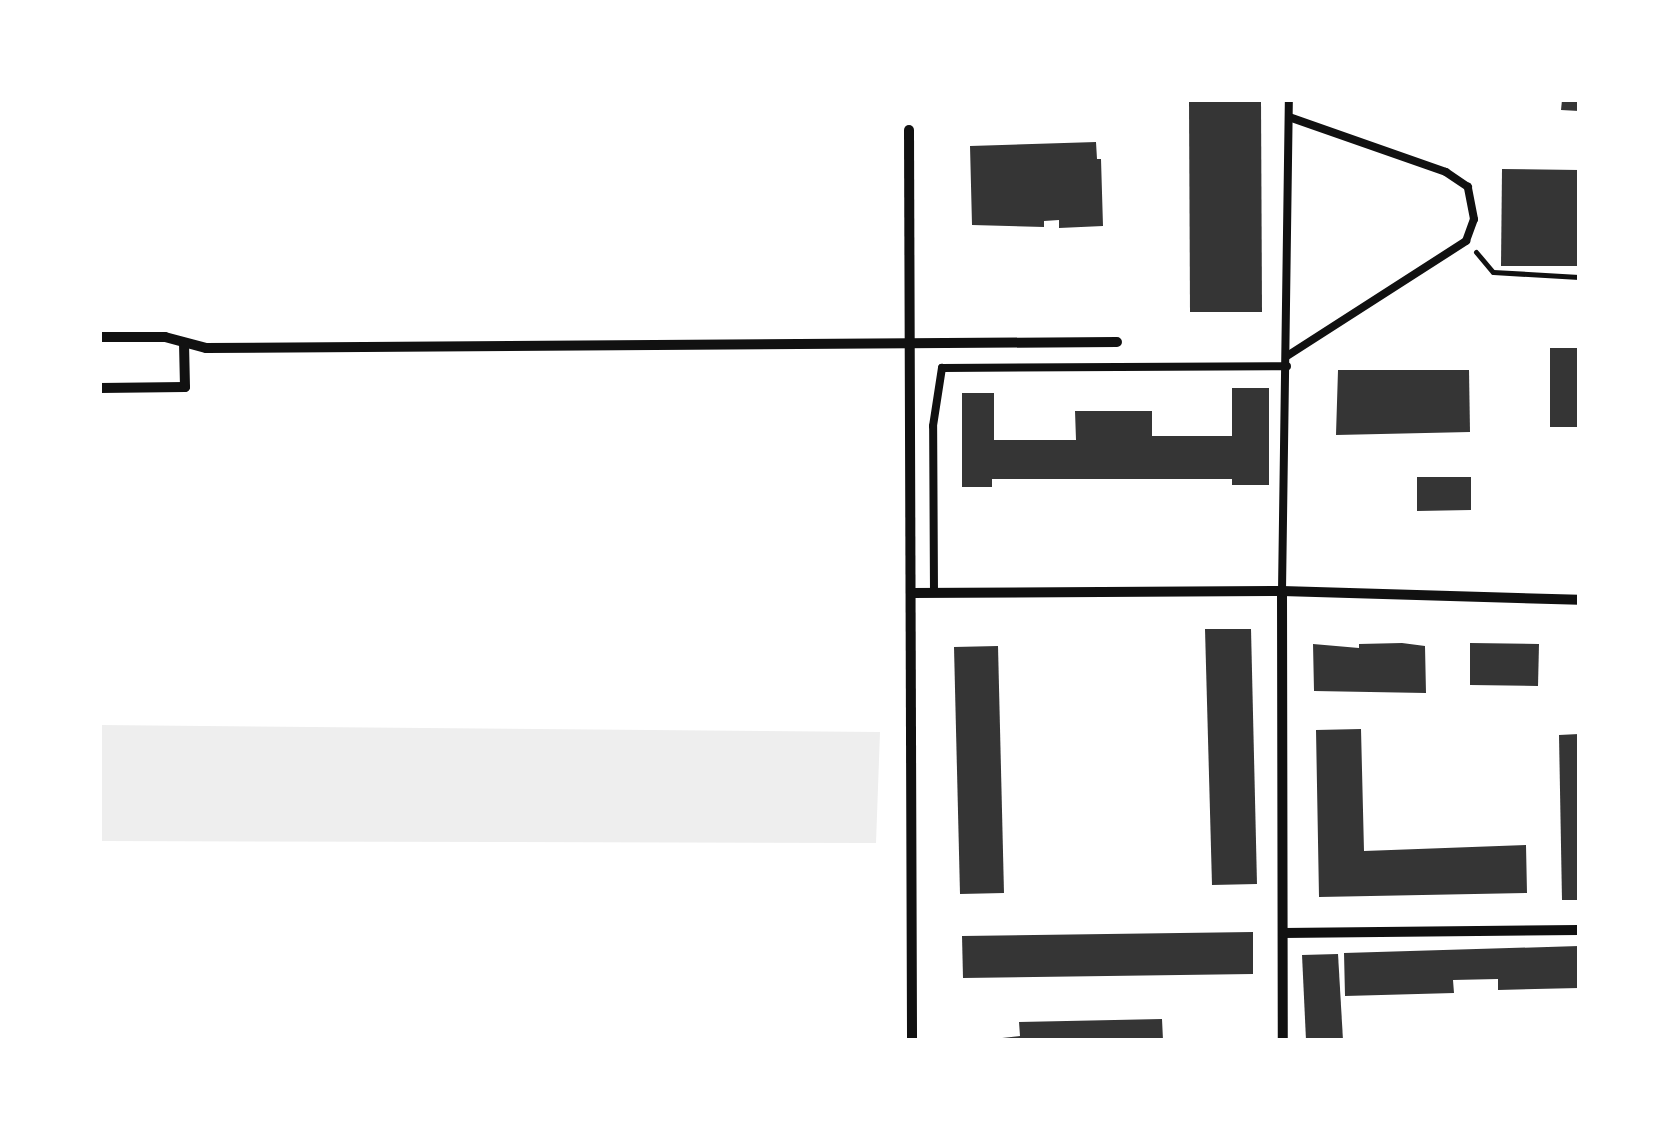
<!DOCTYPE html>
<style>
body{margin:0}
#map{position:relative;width:1679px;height:1140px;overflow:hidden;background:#fff;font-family:Roboto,sans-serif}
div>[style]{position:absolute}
.green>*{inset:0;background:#eee}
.building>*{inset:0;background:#353535}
.path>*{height:5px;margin:-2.5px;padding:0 2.5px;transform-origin:2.5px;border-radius:2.5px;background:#111}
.service>*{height:8px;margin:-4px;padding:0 4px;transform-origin:4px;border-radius:4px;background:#111}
.minor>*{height:10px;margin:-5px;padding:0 5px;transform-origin:5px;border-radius:5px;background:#111}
span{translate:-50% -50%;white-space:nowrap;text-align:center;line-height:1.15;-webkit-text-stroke:8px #fff;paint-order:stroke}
.frame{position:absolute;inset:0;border:102px solid #fff;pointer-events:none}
</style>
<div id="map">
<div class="green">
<i style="clip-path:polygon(100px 725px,880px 732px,876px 843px,100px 841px)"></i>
</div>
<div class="building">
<i style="clip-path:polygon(1189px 100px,1261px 100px,1262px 312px,1190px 312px)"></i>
<i style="clip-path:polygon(1562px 100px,1579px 100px,1579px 111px,1561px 110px)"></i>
<i style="clip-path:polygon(1096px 142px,1097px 159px,1101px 159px,1103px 226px,1059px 228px,1059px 220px,1044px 221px,1044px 227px,972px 225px,970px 146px)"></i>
<i style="clip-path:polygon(1502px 169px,1579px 170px,1579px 266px,1501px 266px)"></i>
<i style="clip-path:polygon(1550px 348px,1579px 348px,1579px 427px,1550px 427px)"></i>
<i style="clip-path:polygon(1338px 370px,1469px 370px,1470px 432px,1336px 435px)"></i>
<i style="clip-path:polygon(1232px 388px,1269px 388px,1269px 485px,1232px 485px,1232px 479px,992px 479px,992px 487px,962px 487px,962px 393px,994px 393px,994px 440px,1076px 440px,1075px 411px,1152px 411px,1152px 436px,1232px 436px)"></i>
<i style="clip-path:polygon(1417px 477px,1471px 477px,1471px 510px,1417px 511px)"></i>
<i style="clip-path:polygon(1205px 629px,1251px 629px,1257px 884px,1212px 885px)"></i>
<i style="clip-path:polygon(1402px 643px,1425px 646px,1426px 693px,1314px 691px,1313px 644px,1359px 648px,1359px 644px)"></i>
<i style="clip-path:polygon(1470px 643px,1539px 644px,1538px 686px,1470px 685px)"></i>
<i style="clip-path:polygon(998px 646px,1004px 893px,960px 894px,954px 647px)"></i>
<i style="clip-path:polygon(1361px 729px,1364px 851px,1526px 845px,1527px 893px,1319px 897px,1316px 730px)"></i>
<i style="clip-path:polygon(1579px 734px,1579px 900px,1562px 900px,1559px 735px)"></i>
<i style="clip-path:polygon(1253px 932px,1253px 974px,963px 978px,962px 936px)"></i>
<i style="clip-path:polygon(1579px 946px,1579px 988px,1498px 990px,1498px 979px,1453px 980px,1454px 993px,1345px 996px,1344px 953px)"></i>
<i style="clip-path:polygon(1338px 954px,1343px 1040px,1306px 1040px,1302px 955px)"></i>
<i style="clip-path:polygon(1162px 1019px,1163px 1040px,984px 1040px,1020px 1036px,1019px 1022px)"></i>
</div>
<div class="path">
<i style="left:1476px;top:252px;width:26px;rotate:50deg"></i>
<i style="left:1493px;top:272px;width:86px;rotate:3.3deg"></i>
</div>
<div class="service">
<i style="left:1287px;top:356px;width:213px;rotate:-32.7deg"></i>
<i style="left:1466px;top:241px;width:23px;rotate:-70deg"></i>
<i style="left:1474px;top:219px;width:33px;rotate:-101deg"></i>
<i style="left:1468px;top:187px;width:27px;rotate:-146deg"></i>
<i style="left:1446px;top:172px;width:166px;rotate:-160.7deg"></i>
<i style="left:1282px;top:591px;width:491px;rotate:-89.2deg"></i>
<i style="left:934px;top:593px;width:167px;rotate:-90.3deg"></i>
<i style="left:933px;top:426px;width:59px;rotate:-81.2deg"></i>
<i style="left:942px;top:368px;width:345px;rotate:-0.3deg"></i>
</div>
<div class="minor">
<i style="left:909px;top:130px;width:910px;rotate:89.81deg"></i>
<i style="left:100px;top:337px;width:65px"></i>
<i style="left:165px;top:337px;width:42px;rotate:15deg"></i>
<i style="left:206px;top:348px;width:911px;rotate:-0.38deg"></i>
<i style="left:100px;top:388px;width:85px;rotate:-0.7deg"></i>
<i style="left:185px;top:387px;width:44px;rotate:-91.3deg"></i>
<i style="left:1282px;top:591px;width:449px;rotate:89.9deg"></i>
<i style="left:911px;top:593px;width:371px;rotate:-0.3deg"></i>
<i style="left:1282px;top:591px;width:297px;rotate:1.7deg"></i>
<i style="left:1283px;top:933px;width:296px;rotate:-0.6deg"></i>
</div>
<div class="frame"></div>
</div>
